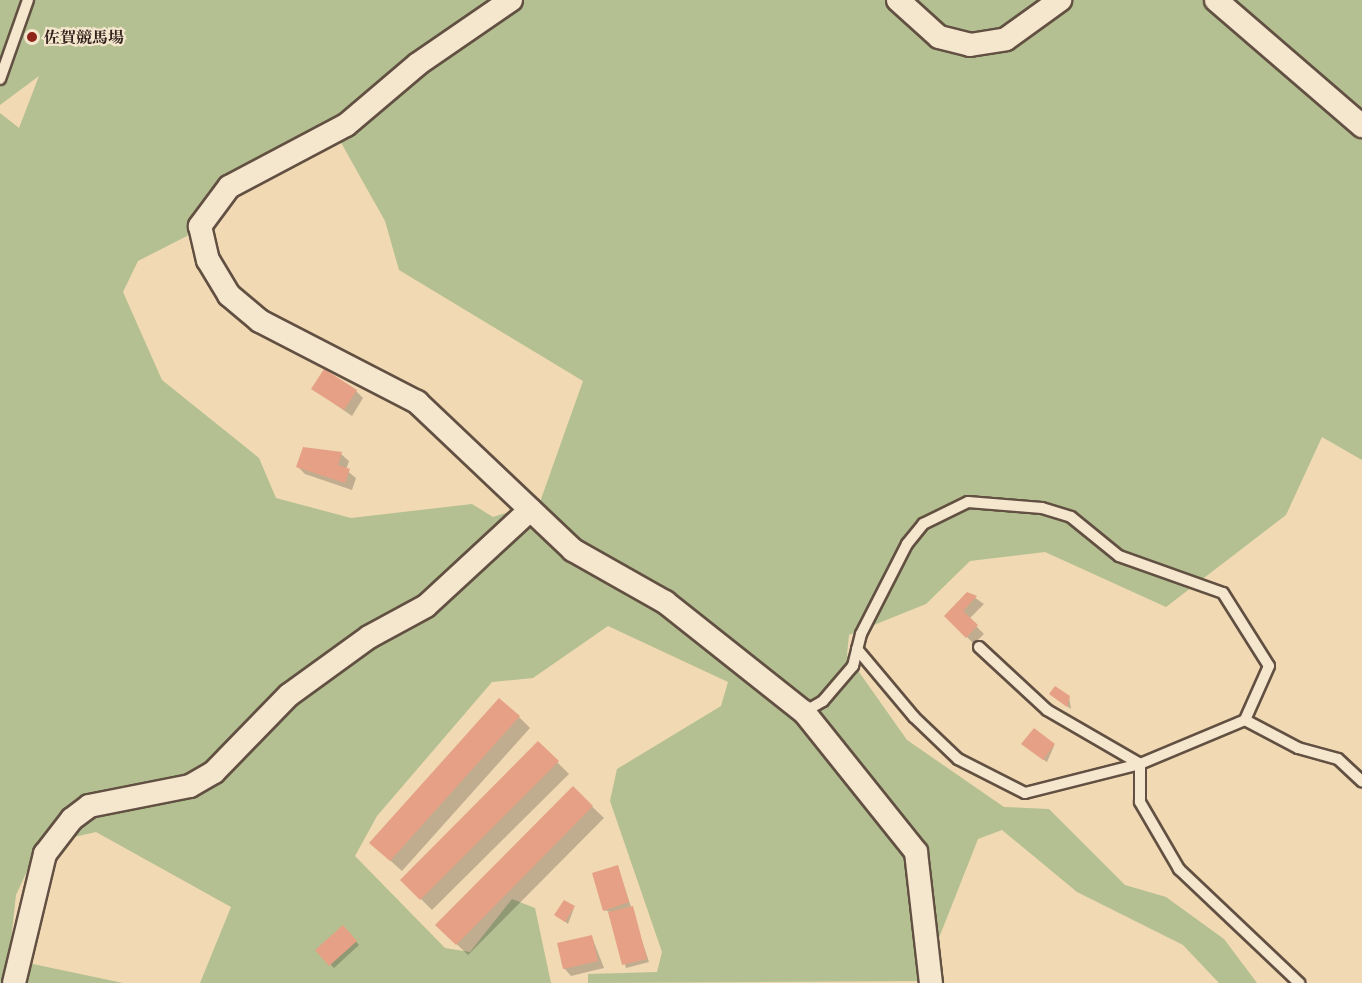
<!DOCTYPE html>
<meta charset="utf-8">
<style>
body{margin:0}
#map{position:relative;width:1362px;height:983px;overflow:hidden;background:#f0d9b3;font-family:"Libre Caslon Text","Noto Serif JP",serif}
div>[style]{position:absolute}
.green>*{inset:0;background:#b4c091}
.shadow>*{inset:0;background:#0003}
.building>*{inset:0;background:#e6a085}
.roads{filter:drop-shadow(2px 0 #625042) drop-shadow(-2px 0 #625042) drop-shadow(0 2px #625042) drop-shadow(0 -2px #625042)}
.service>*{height:10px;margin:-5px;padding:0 5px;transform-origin:5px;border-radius:5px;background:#f5e6ce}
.minor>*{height:22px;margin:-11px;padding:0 11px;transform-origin:11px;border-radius:11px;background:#f5e6ce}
.dots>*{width:16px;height:16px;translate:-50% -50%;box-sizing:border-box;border:3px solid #f5e6ce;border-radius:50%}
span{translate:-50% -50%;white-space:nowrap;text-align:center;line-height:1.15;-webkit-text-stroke:4.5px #f5e6ce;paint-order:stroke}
.poi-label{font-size:16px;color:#32231d;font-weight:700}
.left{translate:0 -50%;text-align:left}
</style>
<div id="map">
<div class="green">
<i style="clip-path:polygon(evenodd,0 0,1362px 0,1362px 460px,1322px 437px,1286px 515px,1166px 607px,1045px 552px,970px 561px,926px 604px,849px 635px,847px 655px,907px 740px,1004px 807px,1049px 809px,1125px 885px,1166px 897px,1224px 939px,1257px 983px,1219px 983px,1183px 945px,1077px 892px,1002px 830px,978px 839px,922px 981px,588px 983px,588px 974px,657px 972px,662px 952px,610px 801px,617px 769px,721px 706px,728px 682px,608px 626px,533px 678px,492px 682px,377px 816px,355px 856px,445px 948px,470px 952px,512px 899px,535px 908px,551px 983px,200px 983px,231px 907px,96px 832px,39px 845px,16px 895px,9px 959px,123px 983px,0 983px,0 113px,19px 128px,39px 76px,0 105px,0 0,330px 123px,385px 221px,399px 270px,583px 381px,540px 502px,493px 517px,472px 504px,351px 518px,276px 498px,259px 458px,162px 380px,123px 292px,138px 261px,187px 236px,208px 192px,330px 123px)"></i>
</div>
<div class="shadow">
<i style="clip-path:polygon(313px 389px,356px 391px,363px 398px,352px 416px)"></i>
<i style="clip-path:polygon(304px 449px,341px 454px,349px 461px,346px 470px,356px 478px,352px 490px,305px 474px,298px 467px)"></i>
<i style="clip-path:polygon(968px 593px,984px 604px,969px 619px,984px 634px,974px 644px,946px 616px)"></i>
<i style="clip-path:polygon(1054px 697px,1069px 697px,1071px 709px)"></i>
<i style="clip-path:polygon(519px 717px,530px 728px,402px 871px,383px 854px)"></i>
<i style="clip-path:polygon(538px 743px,569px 774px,432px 910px,402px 880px)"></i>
<i style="clip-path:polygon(1054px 746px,1047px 762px,1026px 747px)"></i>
<i style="clip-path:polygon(573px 788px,604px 818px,468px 955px,437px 925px)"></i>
<i style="clip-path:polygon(618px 867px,649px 962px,626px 968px,610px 912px,604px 910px)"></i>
<i style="clip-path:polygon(574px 908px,568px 924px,556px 915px)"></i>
<i style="clip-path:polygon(343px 927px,359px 945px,334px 968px,317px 950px)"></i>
<i style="clip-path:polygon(592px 937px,604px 968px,571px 976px,564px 968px)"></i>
</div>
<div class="building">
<i style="clip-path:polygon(324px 369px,357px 390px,344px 410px,311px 389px)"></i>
<i style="clip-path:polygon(303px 447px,342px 452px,338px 465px,350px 469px,345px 483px,296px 467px)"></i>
<i style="clip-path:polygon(967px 592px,977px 596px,963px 611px,978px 625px,966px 638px,944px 616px)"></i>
<i style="clip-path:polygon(1055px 686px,1070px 696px,1067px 707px,1049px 694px)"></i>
<i style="clip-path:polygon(499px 698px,520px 716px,390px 861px,369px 843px)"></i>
<i style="clip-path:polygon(1034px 728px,1055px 744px,1043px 760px,1021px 744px)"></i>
<i style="clip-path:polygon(538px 741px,559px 761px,420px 900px,400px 880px)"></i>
<i style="clip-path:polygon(573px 786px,593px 806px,456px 945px,435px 925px)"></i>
<i style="clip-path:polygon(618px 865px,629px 902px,603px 911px,592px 873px)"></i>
<i style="clip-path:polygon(564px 900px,575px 906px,565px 922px,554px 915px)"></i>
<i style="clip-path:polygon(633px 906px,647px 959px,622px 965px,608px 912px)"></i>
<i style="clip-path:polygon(343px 925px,357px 941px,329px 966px,315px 950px)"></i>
<i style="clip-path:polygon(592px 935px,598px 961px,563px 969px,557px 943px)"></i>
</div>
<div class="roads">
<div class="service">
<i style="left:0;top:79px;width:84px;rotate:-70.5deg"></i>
<i style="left:979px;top:647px;width:93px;rotate:42.8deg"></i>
<i style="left:1047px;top:710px;width:108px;rotate:30.1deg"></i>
<i style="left:1140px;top:764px;width:38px;rotate:90deg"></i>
<i style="left:1140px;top:802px;width:78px;rotate:59.8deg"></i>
<i style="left:1179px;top:869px;width:166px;rotate:43.5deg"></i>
<i style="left:857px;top:649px;width:89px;rotate:50deg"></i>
<i style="left:914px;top:717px;width:61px;rotate:43.7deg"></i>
<i style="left:958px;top:759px;width:75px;rotate:26.9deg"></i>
<i style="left:1025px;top:793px;width:119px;rotate:-14.2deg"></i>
<i style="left:1140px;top:764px;width:114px;rotate:-22.7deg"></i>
<i style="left:1245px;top:720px;width:60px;rotate:27.8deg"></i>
<i style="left:1298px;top:748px;width:41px;rotate:15.4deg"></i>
<i style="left:1338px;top:759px;width:33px;rotate:43deg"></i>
<i style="left:804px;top:712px;width:22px;rotate:-30deg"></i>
<i style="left:823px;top:701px;width:46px;rotate:-49.4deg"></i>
<i style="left:853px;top:666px;width:33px;rotate:-76deg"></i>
<i style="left:861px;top:634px;width:101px;rotate:-62.9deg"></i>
<i style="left:907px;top:544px;width:26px;rotate:-51deg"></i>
<i style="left:923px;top:524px;width:50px;rotate:-26.1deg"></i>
<i style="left:968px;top:502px;width:74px;rotate:4.6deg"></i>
<i style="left:1042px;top:508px;width:30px;rotate:17deg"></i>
<i style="left:1071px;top:517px;width:62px;rotate:39.1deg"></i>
<i style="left:1119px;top:556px;width:110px;rotate:19.6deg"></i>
<i style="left:1223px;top:593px;width:86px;rotate:57.8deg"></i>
<i style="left:1269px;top:666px;width:59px;rotate:114deg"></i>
</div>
<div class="minor">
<i style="left:511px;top:0;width:113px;rotate:145.5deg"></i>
<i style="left:418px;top:64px;width:94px;rotate:139.7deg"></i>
<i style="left:346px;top:125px;width:132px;rotate:152.1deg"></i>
<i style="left:229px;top:187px;width:49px;rotate:126.6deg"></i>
<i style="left:200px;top:226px;width:35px;rotate:77deg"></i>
<i style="left:208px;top:260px;width:41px;rotate:59deg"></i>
<i style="left:229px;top:295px;width:40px;rotate:40deg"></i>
<i style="left:260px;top:321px;width:177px;rotate:27.3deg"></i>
<i style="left:417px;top:402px;width:215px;rotate:43.5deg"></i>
<i style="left:573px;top:550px;width:106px;rotate:29.5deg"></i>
<i style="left:665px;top:602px;width:177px;rotate:38.4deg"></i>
<i style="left:804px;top:712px;width:179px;rotate:51.3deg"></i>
<i style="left:916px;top:852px;width:132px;rotate:83.5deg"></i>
<i style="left:898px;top:0;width:55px;rotate:42.1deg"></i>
<i style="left:939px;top:37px;width:32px;rotate:14deg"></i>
<i style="left:970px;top:45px;width:36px;rotate:-9deg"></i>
<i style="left:1006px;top:39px;width:67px;rotate:-35.8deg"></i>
<i style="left:1216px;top:0;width:193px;rotate:40.8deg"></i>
<i style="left:14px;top:983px;width:133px;rotate:-76.5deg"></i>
<i style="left:45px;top:854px;width:44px;rotate:-52.4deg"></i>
<i style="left:72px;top:819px;width:21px;rotate:-37deg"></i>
<i style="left:89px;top:806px;width:103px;rotate:-11.2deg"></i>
<i style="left:190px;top:786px;width:28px;rotate:-30deg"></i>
<i style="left:214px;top:772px;width:107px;rotate:-45.8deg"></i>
<i style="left:289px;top:695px;width:99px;rotate:-35.9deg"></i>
<i style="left:369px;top:637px;width:65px;rotate:-28.5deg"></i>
<i style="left:426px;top:606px;width:142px;rotate:-42.7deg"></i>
</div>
</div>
<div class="dots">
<i style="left:32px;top:37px;background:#8f2418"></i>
</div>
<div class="poi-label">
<span class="left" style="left:44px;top:37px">佐賀競馬場</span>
</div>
</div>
